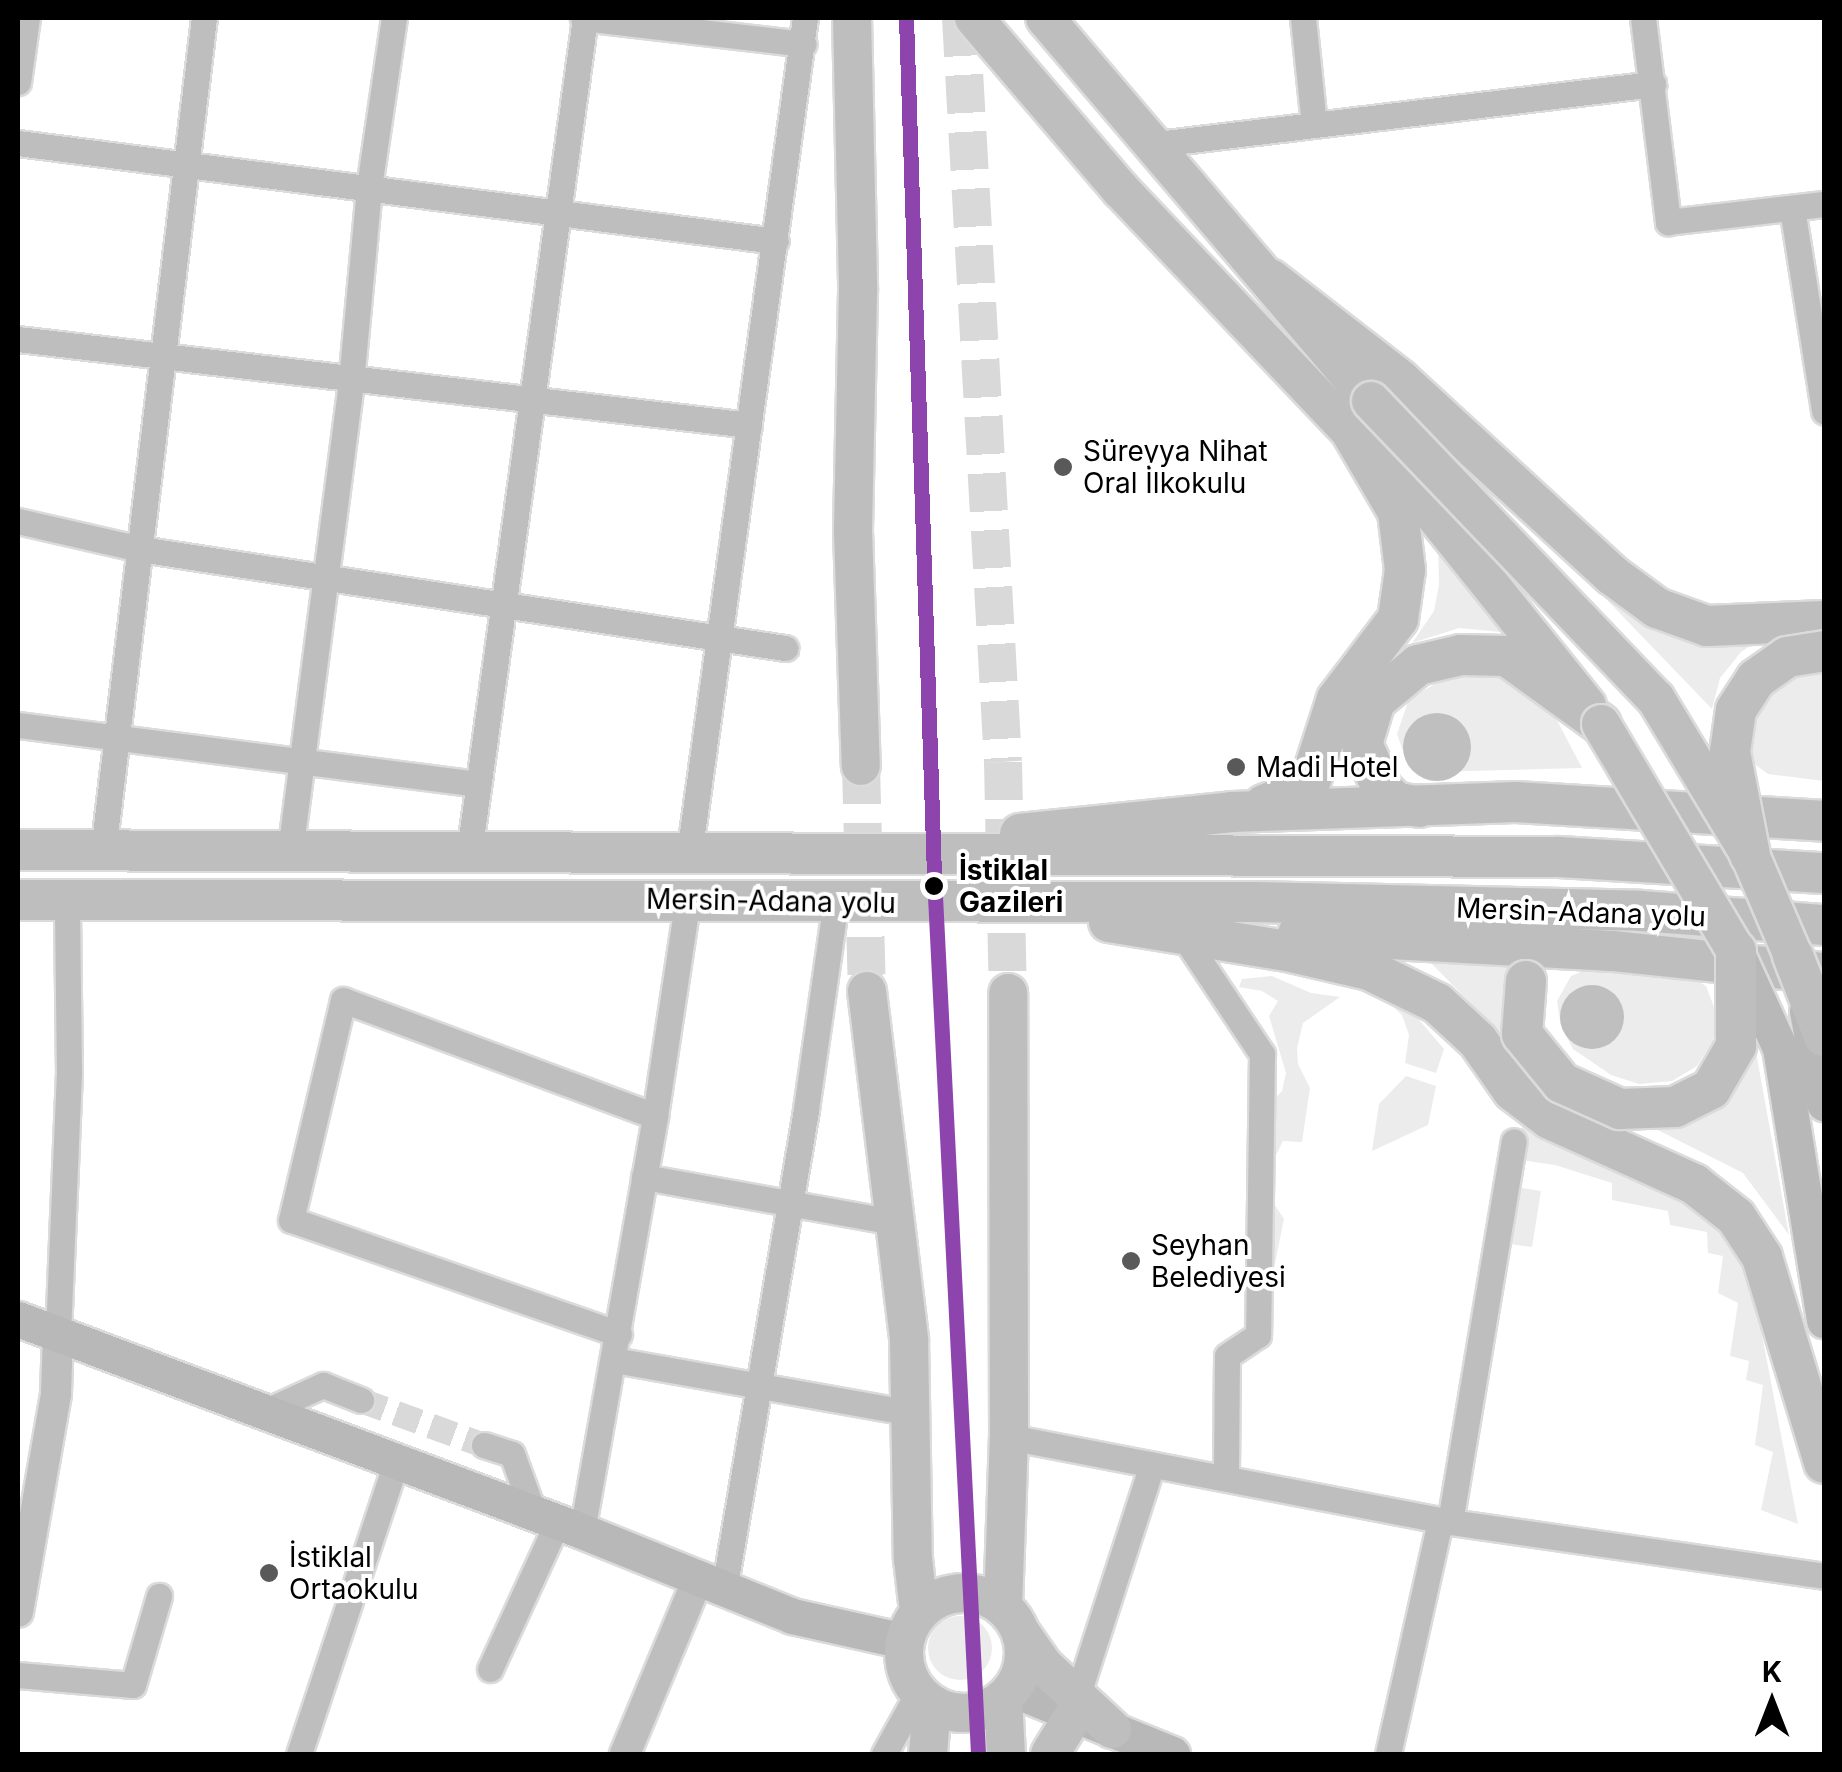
<!DOCTYPE html>
<meta charset="utf-8">
<style>
body{margin:0}
#map{position:relative;width:1842px;height:1772px;overflow:hidden;background:#fff;font-family:Inter,sans-serif}
div>[style]{position:absolute}
.green>*{inset:0;background:#ececec}
.round{border-radius:50%}
.water>*{inset:0;background:#bfbfbf}
.minor-tunnel>*{height:25px;margin-top:-12.5px;transform-origin:0;background:repeating-linear-gradient(90deg,#d9d9d9 0 25px,transparent 0 37px)}
.primary-tunnel>*{height:38px;margin-top:-19px;transform-origin:0;background:repeating-linear-gradient(90deg,#d9d9d9 0 38px,transparent 0 57px)}
.roads{filter:drop-shadow(2px 0 #dbdbdb) drop-shadow(-2px 0 #dbdbdb) drop-shadow(0 2px #dbdbdb) drop-shadow(0 -2px #dbdbdb)}
.minor>*{height:25px;margin:-12.5px;padding:0 12.5px;transform-origin:12.5px;border-radius:12.5px;background:#bebebe}
.tertiary>*{height:30px;margin:-15px;padding:0 15px;transform-origin:15px;border-radius:15px;background:#bebebe}
.secondary>*{height:35px;margin:-17.5px;padding:0 17.5px;transform-origin:17.5px;border-radius:17.5px;background:#b8b8b8}
.primary>*{height:38px;margin:-19px;padding:0 19px;transform-origin:19px;border-radius:19px;background:#bebebe}
.primary>.ring{margin:-19px;padding:0;box-sizing:content-box;background:none;border:38px solid #bebebe;border-radius:50%}
.trunk>*{height:40px;margin:-20px;padding:0 20px;transform-origin:20px;border-radius:20px;background:#bebebe}
.bridges{filter:drop-shadow(2px 0 #dbdbdb) drop-shadow(-2px 0 #dbdbdb) drop-shadow(0 2px #dbdbdb) drop-shadow(0 -2px #dbdbdb)}
.secondary-bridge>*{height:35px;margin:-17.5px;padding:0 17.5px;transform-origin:17.5px;border-radius:17.5px;background:#b8b8b8}
.primary-bridge>*{height:38px;margin:-19px;padding:0 19px;transform-origin:19px;border-radius:19px;background:#bebebe}
.trunk-bridge>*{height:40px;margin:-20px;padding:0 20px;transform-origin:20px;border-radius:20px;background:#bebebe}
.metro-1>*{height:15px;margin:-7.5px;padding:0 7.5px;transform-origin:7.5px;border-radius:7.5px;background:#8e44ad}
.dots>*{width:28px;height:28px;translate:-50% -50%;box-sizing:border-box;border:5px solid #fff;border-radius:50%}
span{translate:-50% -50%;white-space:nowrap;text-align:center;line-height:1.15;-webkit-text-stroke:8px #fff;paint-order:stroke}
.poi-label{font-size:28px;color:#000}
.left{translate:0 -50%;text-align:left}
.stop-label{font-size:28px;color:#000;font-weight:700}
.street-label{font-size:28px;color:#000}
.frame{position:absolute;inset:0;border:20px solid #000;pointer-events:none}
.north{position:absolute;left:1722px;top:1652px;width:100px;height:100px;-webkit-text-stroke:8px #fff;paint-order:stroke;rotate:0deg;font-size:28px;font-weight:700;line-height:40px;text-align:center;color:#000}
.north::after{content:'';display:block;margin:auto;width:35px;height:45px;background:#000;clip-path:polygon(50% 0,100% 100%,50% 72%,0 100%)}
</style>
<div id="map">
<div class="green">
<i style="clip-path:polygon(1506px 495px,1606px 584px,1765px 636px,1741px 652px,1720px 678px,1712px 709px)"></i>
<i style="clip-path:polygon(1438px 538px,1511px 633px,1459px 628px,1412px 643px,1434px 611px,1439px 585px)"></i>
<i style="clip-path:polygon(1824px 669px,1824px 781px,1768px 774px,1753px 763px,1750px 750px,1752px 725px,1772px 687px,1782px 679px)"></i>
<i style="clip-path:polygon(1503px 676px,1550px 707px,1582px 768px,1430px 772px,1408px 766px,1397px 734px,1409px 699px,1447px 677px)"></i>
<i style="clip-path:polygon(1415px 947px,1523px 951px,1508px 974px,1521px 1054px)"></i>
<i style="clip-path:polygon(1596px 966px,1696px 980px,1706px 986px,1717px 1015px,1713px 1041px,1697px 1066px,1672px 1081px,1639px 1084px,1611px 1075px,1573px 1049px,1561px 1026px,1557px 1001px,1571px 976px)"></i>
<i style="clip-path:polygon(1272px 976px,1311px 993px,1340px 997px,1303px 1023px,1297px 1048px,1298px 1064px,1310px 1088px,1302px 1142px,1283px 1141px,1269px 1169px,1267px 1193px,1284px 1219px,1265px 1312px,1245px 1295px,1252px 1194px,1267px 1107px,1282px 1091px,1286px 1073px,1269px 1016px,1278px 1001px,1262px 991px,1239px 987px,1242px 979px)"></i>
<i style="clip-path:polygon(1375px 990px,1403px 1001px,1444px 1049px,1436px 1073px,1405px 1063px,1409px 1035px,1402px 1015px)"></i>
<i style="clip-path:polygon(1756px 1052px,1789px 1235px,1743px 1173px,1650px 1126px,1717px 1105px)"></i>
<i style="clip-path:polygon(1406px 1076px,1436px 1086px,1428px 1125px,1372px 1151px,1379px 1104px)"></i>
<i style="clip-path:polygon(1525px 1117px,1678px 1188px,1746px 1251px,1798px 1524px,1761px 1510px,1773px 1452px,1755px 1445px,1763px 1385px,1746px 1380px,1749px 1361px,1730px 1356px,1738px 1303px,1718px 1293px,1723px 1256px,1708px 1253px,1707px 1232px,1670px 1225px,1668px 1211px,1612px 1200px,1612px 1183px,1555px 1165px,1514px 1159px)"></i>
<i style="clip-path:polygon(1503px 1185px,1541px 1191px,1532px 1247px,1494px 1242px)"></i>
<i class="round" style="left:928px;top:1616px;width:64px;height:64px"></i>
</div>
<div class="water">
<i class="round" style="left:1403px;top:713px;width:68px;height:68px"></i>
<i class="round" style="left:1560px;top:985px;width:64px;height:64px"></i>
</div>
<div class="minor-tunnel">
<i style="left:361px;top:1400px;width:131px;rotate:20.1deg"></i>
</div>
<div class="primary-tunnel">
<i style="left:961px;top:18px;width:745px;rotate:86.77deg"></i>
<i style="left:1003px;top:762px;width:231px;rotate:88.8deg"></i>
<i style="left:861px;top:766px;width:225px;rotate:88.5deg"></i>
</div>
<div class="roads">
<div class="minor">
<i style="left:583px;top:18px;width:222px;rotate:6.7deg"></i>
<i style="left:1303px;top:18px;width:107px;rotate:84.1deg"></i>
<i style="left:1643px;top:18px;width:206px;rotate:83deg"></i>
<i style="left:1668px;top:222px;width:157px;rotate:-6.6deg"></i>
<i style="left:18px;top:82px;width:65px;rotate:-82deg"></i>
<i style="left:18px;top:143px;width:764px;rotate:7.37deg"></i>
<i style="left:1149px;top:145px;width:508px;rotate:-6.9deg"></i>
<i style="left:1792px;top:208px;width:206px;rotate:81deg"></i>
<i style="left:18px;top:339px;width:736px;rotate:6.71deg"></i>
<i style="left:18px;top:521px;width:125px;rotate:12.9deg"></i>
<i style="left:140px;top:549px;width:653px;rotate:8.73deg"></i>
<i style="left:18px;top:725px;width:464px;rotate:7.3deg"></i>
<i style="left:103px;top:851px;width:839px;rotate:-83.09deg"></i>
<i style="left:290px;top:852px;width:474px;rotate:-82.6deg"></i>
<i style="left:351px;top:382px;width:196px;rotate:-84.7deg"></i>
<i style="left:369px;top:187px;width:171px;rotate:-81.6deg"></i>
<i style="left:469px;top:853px;width:843px;rotate:-82.09deg"></i>
<i style="left:689px;top:855px;width:845px;rotate:-82.11deg"></i>
<i style="left:1182px;top:934px;width:144px;rotate:56.3deg"></i>
<i style="left:1262px;top:1054px;width:281px;rotate:90.8deg"></i>
<i style="left:1258px;top:1335px;width:37px;rotate:146deg"></i>
<i style="left:1227px;top:1356px;width:121px;rotate:90.5deg"></i>
<i style="left:644px;top:1177px;width:254px;rotate:10.2deg"></i>
<i style="left:58px;top:1334px;width:260px;rotate:-87.6deg"></i>
<i style="left:69px;top:1074px;width:176px;rotate:-90.7deg"></i>
<i style="left:619px;top:1334px;width:347px;rotate:-160.8deg"></i>
<i style="left:291px;top:1220px;width:226px;rotate:-76.7deg"></i>
<i style="left:343px;top:1000px;width:333px;rotate:20.4deg"></i>
<i style="left:614px;top:1360px;width:304px;rotate:10.1deg"></i>
<i style="left:266px;top:1411px;width:63px;rotate:-24.5deg"></i>
<i style="left:323px;top:1385px;width:41px;rotate:21.5deg"></i>
<i style="left:1009px;top:1437px;width:449px;rotate:10.9deg"></i>
<i style="left:1450px;top:1522px;width:386px;rotate:-80.5deg"></i>
<i style="left:484px;top:1445px;width:29px;rotate:18deg"></i>
<i style="left:512px;top:1454px;width:64px;rotate:69.9deg"></i>
<i style="left:1450px;top:1522px;width:378px;rotate:8.2deg"></i>
<i style="left:582px;top:1531px;width:421px;rotate:-80deg"></i>
<i style="left:655px;top:1116px;width:219px;rotate:-81.4deg"></i>
<i style="left:724px;top:1590px;width:488px;rotate:-80.3deg"></i>
<i style="left:806px;top:1109px;width:211px;rotate:-81.8deg"></i>
<i style="left:490px;top:1669px;width:161px;rotate:-65.3deg"></i>
<i style="left:18px;top:1675px;width:115px;rotate:5deg"></i>
<i style="left:133px;top:1685px;width:93px;rotate:-73.7deg"></i>
<i style="left:1077px;top:1697px;width:244px;rotate:-72.1deg"></i>
<i style="left:299px;top:1754px;width:308px;rotate:-71.6deg"></i>
<i style="left:884px;top:1754px;width:70px;rotate:-60.9deg"></i>
<i style="left:1388px;top:1754px;width:239px;rotate:-77.4deg"></i>
</div>
<div class="tertiary">
<i style="left:18px;top:1612px;width:221px;rotate:-80.1deg"></i>
<i style="left:56px;top:1394px;width:60px;rotate:-88.1deg"></i>
<i style="left:625px;top:1754px;width:193px;rotate:-67.4deg"></i>
</div>
<div class="secondary">
<i style="left:18px;top:1319px;width:603px;rotate:20.6deg"></i>
<i style="left:582px;top:1531px;width:227px;rotate:22deg"></i>
<i style="left:792px;top:1616px;width:115px;rotate:12.6deg"></i>
<i style="left:1012px;top:1689px;width:173px;rotate:22.1deg"></i>
</div>
<div class="primary">
<i style="left:852px;top:18px;width:273px;rotate:88.7deg"></i>
<i style="left:858px;top:291px;width:240px;rotate:91.2deg"></i>
<i style="left:853px;top:531px;width:235px;rotate:88.1deg"></i>
<i style="left:974px;top:18px;width:226px;rotate:49.5deg"></i>
<i style="left:1121px;top:190px;width:335px;rotate:46.5deg"></i>
<i style="left:1352px;top:433px;width:86px;rotate:42.6deg"></i>
<i style="left:1415px;top:491px;width:275px;rotate:51.3deg"></i>
<i style="left:1045px;top:18px;width:503px;rotate:49.6deg"></i>
<i style="left:867px;top:991px;width:352px;rotate:83.1deg"></i>
<i style="left:909px;top:1340px;width:219px;rotate:89deg"></i>
<i style="left:913px;top:1559px;width:53px;rotate:83.5deg"></i>
<i class="ring" style="left:904px;top:1593px;width:82px;height:82px"></i>
<i style="left:1003px;top:1607px;width:170px;rotate:-88deg"></i>
<i style="left:1009px;top:1437px;width:444px;rotate:-90.1deg"></i>
<i style="left:1021px;top:1633px;width:40px;rotate:55.1deg"></i>
<i style="left:1044px;top:1666px;width:93px;rotate:42.8deg"></i>
<i style="left:1003px;top:1699px;width:55px;rotate:86.9deg"></i>
<i style="left:928px;top:1754px;width:50px;rotate:-85.4deg"></i>
<i style="left:1050px;top:1754px;width:48px;rotate:-58.6deg"></i>
</div>
<div class="trunk">
<i style="left:1270px;top:279px;width:165px;rotate:37.8deg"></i>
<i style="left:1400px;top:380px;width:288px;rotate:42.6deg"></i>
<i style="left:1612px;top:575px;width:56px;rotate:36.3deg"></i>
<i style="left:1657px;top:608px;width:53px;rotate:19.8deg"></i>
<i style="left:1707px;top:626px;width:117px;rotate:-2.4deg"></i>
<i style="left:1264px;top:805px;width:49px;rotate:-22.9deg"></i>
<i style="left:1309px;top:786px;width:91px;rotate:-72.2deg"></i>
<i style="left:1337px;top:699px;width:101px;rotate:-52.7deg"></i>
<i style="left:1398px;top:619px;width:49px;rotate:-81.9deg"></i>
<i style="left:1405px;top:570px;width:58px;rotate:-96.9deg"></i>
<i style="left:1398px;top:512px;width:91px;rotate:-120.2deg"></i>
<i style="left:1419px;top:807px;width:25px;rotate:-168deg"></i>
<i style="left:1395px;top:802px;width:17px;rotate:-135deg"></i>
<i style="left:1383px;top:790px;width:51px;rotate:-114.5deg"></i>
<i style="left:1362px;top:744px;width:45px;rotate:-73.2deg"></i>
<i style="left:1375px;top:701px;width:56px;rotate:-39.9deg"></i>
<i style="left:1418px;top:665px;width:44px;rotate:-13.1deg"></i>
<i style="left:1461px;top:655px;width:46px;rotate:1.2deg"></i>
<i style="left:1507px;top:656px;width:116px;rotate:35.9deg"></i>
<i style="left:1020px;top:834px;width:213px;rotate:-5.9deg"></i>
<i style="left:1232px;top:812px;width:284px;rotate:-2deg"></i>
<i style="left:1516px;top:802px;width:309px;rotate:3.5deg"></i>
<i style="left:18px;top:850px;width:1541px;rotate:0.26deg"></i>
<i style="left:1559px;top:857px;width:265px;rotate:3.5deg"></i>
<i style="left:18px;top:900px;width:1236px;rotate:0.09deg"></i>
<i style="left:1254px;top:902px;width:387px;rotate:1.3deg"></i>
<i style="left:1641px;top:911px;width:184px;rotate:4.4deg"></i>
<i style="left:1109px;top:922px;width:180px;rotate:9.3deg"></i>
<i style="left:1287px;top:951px;width:84px;rotate:13deg"></i>
<i style="left:1369px;top:970px;width:76px;rotate:25.9deg"></i>
<i style="left:1437px;top:1003px;width:56px;rotate:42.8deg"></i>
<i style="left:1478px;top:1041px;width:61px;rotate:55deg"></i>
<i style="left:1513px;top:1091px;width:46px;rotate:37.1deg"></i>
<i style="left:1550px;top:1119px;width:158px;rotate:24.3deg"></i>
<i style="left:1694px;top:1184px;width:53px;rotate:38.2deg"></i>
<i style="left:1736px;top:1217px;width:48px;rotate:57deg"></i>
<i style="left:1762px;top:1257px;width:215px;rotate:73.2deg"></i>
<i style="left:1298px;top:934px;width:315px;rotate:3.1deg"></i>
<i style="left:1613px;top:951px;width:212px;rotate:6deg"></i>
</div>
</div>
<div class="bridges">
<div class="secondary-bridge">
<i style="left:1736px;top:952px;width:106px;rotate:65.4deg"></i>
<i style="left:1780px;top:1048px;width:276px;rotate:80.8deg"></i>
<i style="left:1807px;top:1011px;width:94px;rotate:79.5deg"></i>
</div>
<div class="primary-bridge">
<i style="left:1371px;top:401px;width:412px;rotate:46.3deg"></i>
<i style="left:1656px;top:699px;width:182px;rotate:58.9deg"></i>
<i style="left:1750px;top:855px;width:110px;rotate:66.9deg"></i>
<i style="left:1601px;top:724px;width:264px;rotate:59.3deg"></i>
</div>
<div class="trunk-bridge">
<i style="left:1750px;top:855px;width:105px;rotate:-101deg"></i>
<i style="left:1730px;top:752px;width:42px;rotate:-81.9deg"></i>
<i style="left:1736px;top:710px;width:37px;rotate:-57deg"></i>
<i style="left:1756px;top:679px;width:38px;rotate:-35deg"></i>
<i style="left:1787px;top:657px;width:37px;rotate:-9deg"></i>
<i style="left:1793px;top:956px;width:86px;rotate:68.8deg"></i>
<i style="left:1526px;top:981px;width:53px;rotate:94.3deg"></i>
<i style="left:1522px;top:1034px;width:63px;rotate:50.8deg"></i>
<i style="left:1562px;top:1083px;width:64px;rotate:24.1deg"></i>
<i style="left:1620px;top:1109px;width:55px;rotate:-2.1deg"></i>
<i style="left:1675px;top:1107px;width:40px;rotate:-26.6deg"></i>
<i style="left:1711px;top:1089px;width:50px;rotate:-59.8deg"></i>
<i style="left:1736px;top:1046px;width:95px;rotate:-90deg"></i>
</div>
</div>
<div class="metro-1">
<i style="left:906px;top:18px;width:858px;rotate:88.13deg"></i>
<i style="left:934px;top:876px;width:879px;rotate:87.13deg"></i>
</div>
<div class="dots">
<i style="left:1063px;top:467px;background:#595959"></i>
<i style="left:1236px;top:767px;background:#595959"></i>
<i style="left:934px;top:886px;background:#000"></i>
<i style="left:1131px;top:1261px;background:#595959"></i>
<i style="left:269px;top:1573px;background:#595959"></i>
</div>
<div class="poi-label">
<span class="left" style="left:1083px;top:467px">Süreyya Nihat<br>Oral İlkokulu</span>
<span class="left" style="left:1256px;top:767px">Madi Hotel</span>
<span class="left" style="left:1151px;top:1261px">Seyhan<br>Belediyesi</span>
<span class="left" style="left:289px;top:1573px">İstiklal<br>Ortaokulu</span>
</div>
<div class="stop-label">
<span class="left" style="left:959px;top:886px">İstiklal<br>Gazileri</span>
</div>
<div class="street-label">
<span style="left:771px;top:901px;rotate:1deg">Mersin-Adana yolu</span>
<span style="left:1581px;top:912px;rotate:2deg">Mersin-Adana yolu</span>
</div>
<div class="frame"></div>
<div class="north">K</div>
</div>
